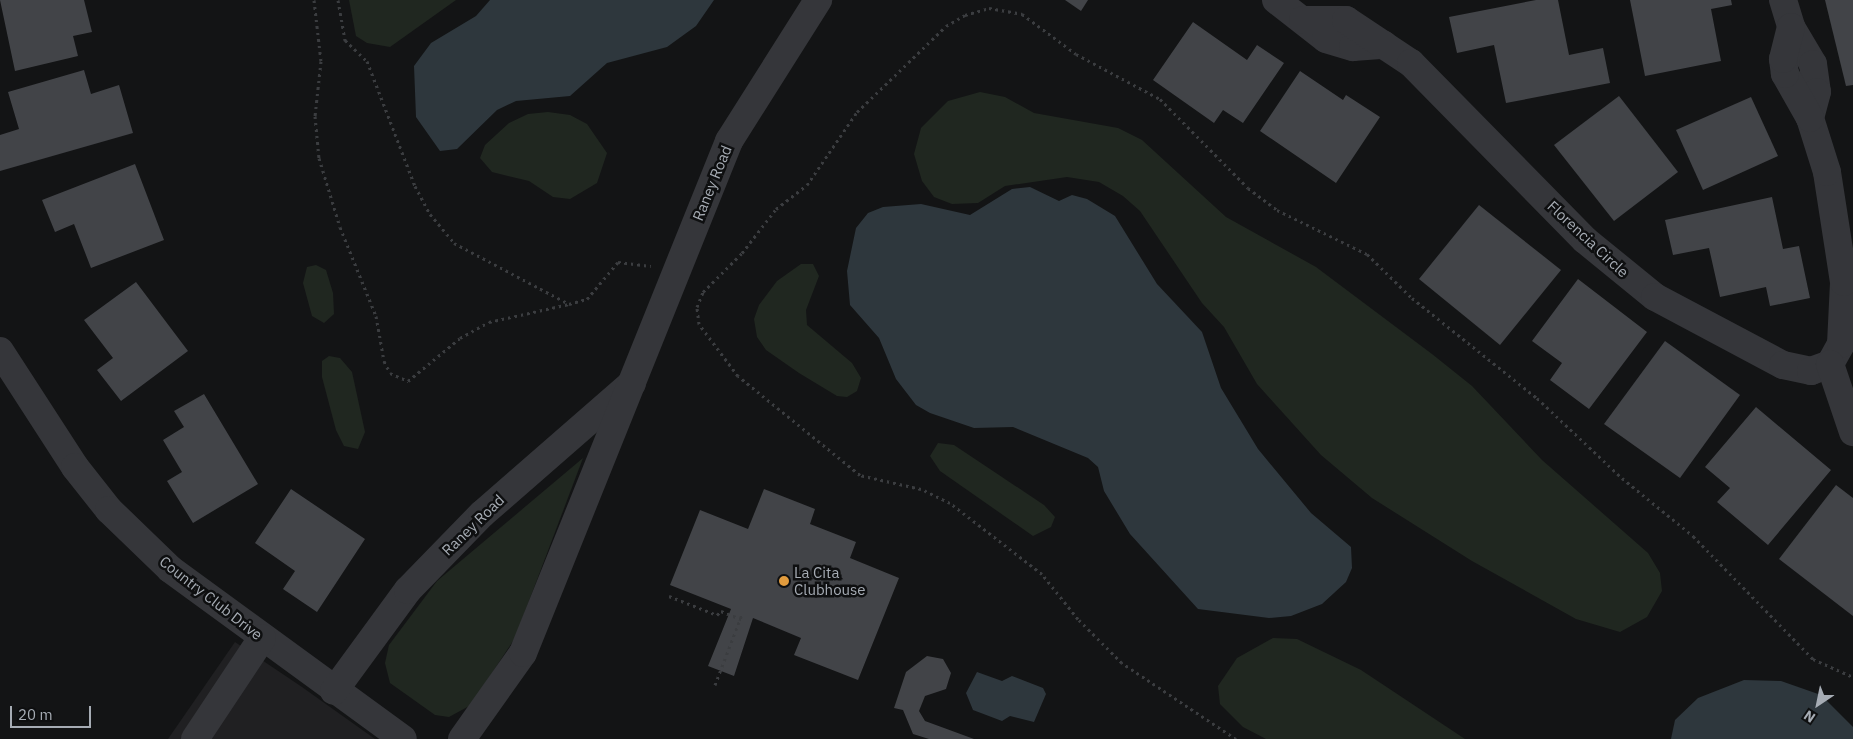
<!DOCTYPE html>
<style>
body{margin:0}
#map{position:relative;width:1853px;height:739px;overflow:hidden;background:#131415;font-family:"IBM Plex Sans",sans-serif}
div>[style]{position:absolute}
.built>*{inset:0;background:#202022}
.green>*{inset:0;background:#202720}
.water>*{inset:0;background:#2e373d}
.building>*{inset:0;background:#424448}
.path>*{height:3px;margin-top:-1.5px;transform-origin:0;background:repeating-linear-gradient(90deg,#3b3d40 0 2.5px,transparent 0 6.5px)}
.minor>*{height:28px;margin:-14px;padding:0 14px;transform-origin:14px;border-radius:14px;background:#35363a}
.dots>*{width:14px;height:14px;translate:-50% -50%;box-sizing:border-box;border:2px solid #0e0f10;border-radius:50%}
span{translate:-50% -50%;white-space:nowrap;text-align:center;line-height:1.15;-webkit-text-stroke:5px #0e0f10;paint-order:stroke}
.street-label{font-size:15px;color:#a6acb4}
.poi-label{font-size:15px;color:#a6acb4}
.left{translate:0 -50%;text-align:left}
.north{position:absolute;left:1793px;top:679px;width:50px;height:50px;-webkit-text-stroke:4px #0e0f10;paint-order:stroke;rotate:214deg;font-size:14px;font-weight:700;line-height:20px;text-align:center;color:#a6acb4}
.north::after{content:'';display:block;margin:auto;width:18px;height:22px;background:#a6acb4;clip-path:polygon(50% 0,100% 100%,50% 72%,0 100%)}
.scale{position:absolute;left:10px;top:706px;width:81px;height:22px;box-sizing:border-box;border:2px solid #a6acb4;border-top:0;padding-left:6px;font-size:15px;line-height:18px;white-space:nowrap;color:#a6acb4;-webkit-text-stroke:4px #0e0f10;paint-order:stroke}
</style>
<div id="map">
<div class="built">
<i style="clip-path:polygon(235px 642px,302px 687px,375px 739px,168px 739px)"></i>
</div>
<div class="green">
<i style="clip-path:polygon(349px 0,456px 0,390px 47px,367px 43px,356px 36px)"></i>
<i style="clip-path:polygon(980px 92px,1005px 97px,1034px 113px,1118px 128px,1142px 140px,1226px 217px,1316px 267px,1432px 354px,1472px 386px,1542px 460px,1648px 553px,1660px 573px,1662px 591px,1647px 617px,1620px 632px,1576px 619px,1472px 561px,1372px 498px,1321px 455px,1257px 384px,1224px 327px,1202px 303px,1140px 211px,1123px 196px,1099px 182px,1067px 177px,1005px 186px,978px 203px,952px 204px,934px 197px,922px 181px,914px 154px,921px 128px,948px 101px)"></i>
<i style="clip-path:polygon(548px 112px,570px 115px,587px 124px,607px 153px,597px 183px,570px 199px,553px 197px,529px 181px,492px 172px,480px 158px,485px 145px,509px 123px,528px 114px)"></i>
<i style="clip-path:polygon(801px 264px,813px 264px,819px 276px,806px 310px,807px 325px,852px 363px,861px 378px,857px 391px,847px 397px,837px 396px,799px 373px,766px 350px,757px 337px,754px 319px,759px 305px,777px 281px)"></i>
<i style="clip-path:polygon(316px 265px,326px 270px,333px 293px,334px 314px,324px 323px,312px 316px,303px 283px,307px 267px)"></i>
<i style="clip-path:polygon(329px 356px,340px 358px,352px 372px,365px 432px,358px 449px,344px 446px,336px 430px,322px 377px,322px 361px)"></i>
<i style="clip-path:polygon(938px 443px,954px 445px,1044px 505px,1055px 517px,1051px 527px,1033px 536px,940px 471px,930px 456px)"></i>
<i style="clip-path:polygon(583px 458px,515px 638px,471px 705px,449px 717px,435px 715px,390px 683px,385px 663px,389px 645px,437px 581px)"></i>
<i style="clip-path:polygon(1273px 638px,1297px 639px,1361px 670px,1465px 739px,1266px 739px,1243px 727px,1220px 704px,1218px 686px,1237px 658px)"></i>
</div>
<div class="water">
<i style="clip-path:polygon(490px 0,714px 0,696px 26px,667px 47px,607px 63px,570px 96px,516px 101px,497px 110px,457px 149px,440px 151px,416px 117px,414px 66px,431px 43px,476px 16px)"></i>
<i style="clip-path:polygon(1030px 187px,1059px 201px,1072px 195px,1087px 199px,1115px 216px,1157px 284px,1202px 332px,1221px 388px,1258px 449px,1311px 513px,1351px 547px,1352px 568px,1346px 582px,1322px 604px,1291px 616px,1269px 618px,1198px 609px,1130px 534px,1104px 491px,1098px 467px,1088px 458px,1013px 427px,974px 428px,930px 413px,916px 405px,896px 379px,879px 338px,850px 305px,847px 271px,856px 228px,868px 213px,883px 207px,921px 204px,970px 215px,1012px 189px)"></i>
<i style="clip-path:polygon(977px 672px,1002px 681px,1012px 676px,1043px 688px,1046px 694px,1034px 722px,1010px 716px,1002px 721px,973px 710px,966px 693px)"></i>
<i style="clip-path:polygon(1744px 680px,1781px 681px,1821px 695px,1853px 727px,1853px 739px,1671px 739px,1675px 720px,1698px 698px)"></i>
</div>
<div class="building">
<i style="clip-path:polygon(0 0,84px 0,92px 32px,73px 36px,78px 56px,15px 71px)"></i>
<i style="clip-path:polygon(1065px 0,1088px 0,1081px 11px)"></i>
<i style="clip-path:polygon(1536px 0,1558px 0,1569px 55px,1603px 48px,1610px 83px,1506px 103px,1494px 45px,1457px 53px,1449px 17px)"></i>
<i style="clip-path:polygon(1630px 0,1731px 0,1732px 5px,1711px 9px,1721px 61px,1645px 76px)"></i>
<i style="clip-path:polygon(1825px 0,1853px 0,1853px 85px,1846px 86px)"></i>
<i style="clip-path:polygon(1193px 22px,1247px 60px,1257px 45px,1284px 63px,1243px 123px,1223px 110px,1214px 123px,1153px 80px)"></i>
<i style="clip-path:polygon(84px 70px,91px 94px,119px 85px,133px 133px,0 171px,0 135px,19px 129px,8px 92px)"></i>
<i style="clip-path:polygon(1300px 71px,1343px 100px,1346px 95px,1380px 117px,1336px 183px,1260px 131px)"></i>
<i style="clip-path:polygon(1619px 96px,1678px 172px,1614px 221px,1554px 145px)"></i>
<i style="clip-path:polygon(1751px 97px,1778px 156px,1703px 190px,1676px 130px)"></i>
<i style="clip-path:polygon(135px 164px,164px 240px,91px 268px,74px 224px,55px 232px,42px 200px)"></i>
<i style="clip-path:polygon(1772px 197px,1783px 249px,1799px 246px,1810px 298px,1770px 306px,1766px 287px,1720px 297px,1709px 248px,1673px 255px,1665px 220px)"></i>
<i style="clip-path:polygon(1479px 205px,1561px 270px,1500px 345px,1419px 279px)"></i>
<i style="clip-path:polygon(1578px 279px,1647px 332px,1589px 409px,1550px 380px,1562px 363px,1532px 341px)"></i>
<i style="clip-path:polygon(136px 282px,188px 351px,121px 401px,97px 370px,113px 358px,84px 320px)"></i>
<i style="clip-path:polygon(1665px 341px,1740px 395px,1680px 478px,1604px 424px)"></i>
<i style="clip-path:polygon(204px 394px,258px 484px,193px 523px,167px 481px,182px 472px,163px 440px,184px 427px,174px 411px)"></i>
<i style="clip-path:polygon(1756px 407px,1831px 470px,1768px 545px,1717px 502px,1730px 488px,1705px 467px)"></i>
<i style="clip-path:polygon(1836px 485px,1853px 498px,1853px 616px,1779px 559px)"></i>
<i style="clip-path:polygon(291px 489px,365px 539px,317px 612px,283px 589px,295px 571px,255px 543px)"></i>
<i style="clip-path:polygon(764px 489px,815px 509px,810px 524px,856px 542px,850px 558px,899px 578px,858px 680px,794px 655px,801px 638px,753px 618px,734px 676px,708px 666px,731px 609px,670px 585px,700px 510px,748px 529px)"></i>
<i style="clip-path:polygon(927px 656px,943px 659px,951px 673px,946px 689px,925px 696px,919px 711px,925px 721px,974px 739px,929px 739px,913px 734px,903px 710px,894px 708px,906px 672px)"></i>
</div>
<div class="path">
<i style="left:314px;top:0;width:61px;rotate:83.5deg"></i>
<i style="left:321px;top:61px;width:55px;rotate:96.2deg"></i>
<i style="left:315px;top:116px;width:42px;rotate:84.6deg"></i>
<i style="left:319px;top:158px;width:72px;rotate:73.1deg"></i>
<i style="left:340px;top:227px;width:96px;rotate:68deg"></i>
<i style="left:376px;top:316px;width:46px;rotate:79.9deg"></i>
<i style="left:384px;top:361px;width:13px;rotate:63deg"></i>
<i style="left:390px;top:373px;width:20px;rotate:24deg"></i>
<i style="left:408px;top:381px;width:67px;rotate:-39.6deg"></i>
<i style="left:460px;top:338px;width:33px;rotate:-29deg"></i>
<i style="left:489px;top:322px;width:82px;rotate:-12.7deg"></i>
<i style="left:338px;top:0;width:41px;rotate:80.1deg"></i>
<i style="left:345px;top:40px;width:30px;rotate:44deg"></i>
<i style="left:367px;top:61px;width:134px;rotate:69deg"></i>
<i style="left:415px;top:186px;width:32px;rotate:62deg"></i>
<i style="left:430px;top:214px;width:38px;rotate:50deg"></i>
<i style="left:454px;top:243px;width:130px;rotate:27.9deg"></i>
<i style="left:569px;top:304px;width:19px;rotate:-16deg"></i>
<i style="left:587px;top:299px;width:48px;rotate:-50deg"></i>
<i style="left:618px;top:262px;width:33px;rotate:7deg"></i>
<i style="left:669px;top:596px;width:52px;rotate:21.6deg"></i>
<i style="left:717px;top:615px;width:6px;rotate:-45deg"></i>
<i style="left:721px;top:611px;width:22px;rotate:22deg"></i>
<i style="left:715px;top:685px;width:76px;rotate:-69.2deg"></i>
<i style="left:1236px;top:739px;width:137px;rotate:-146.3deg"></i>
<i style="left:1122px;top:663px;width:62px;rotate:-135deg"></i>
<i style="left:1078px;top:619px;width:58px;rotate:-128.7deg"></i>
<i style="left:1042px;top:574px;width:116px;rotate:-142.3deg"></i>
<i style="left:950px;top:503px;width:32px;rotate:-154deg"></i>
<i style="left:921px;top:489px;width:63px;rotate:-167.1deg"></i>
<i style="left:860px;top:475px;width:157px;rotate:-140.9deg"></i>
<i style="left:738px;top:376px;width:65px;rotate:-126.9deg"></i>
<i style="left:699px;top:324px;width:17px;rotate:-97deg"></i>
<i style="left:697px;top:307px;width:16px;rotate:-68deg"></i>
<i style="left:703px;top:292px;width:55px;rotate:-45deg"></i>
<i style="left:742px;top:253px;width:56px;rotate:-52.3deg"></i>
<i style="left:776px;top:209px;width:39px;rotate:-38deg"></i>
<i style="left:807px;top:185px;width:88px;rotate:-55.6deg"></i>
<i style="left:857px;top:112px;width:124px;rotate:-44deg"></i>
<i style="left:946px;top:26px;width:22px;rotate:-30deg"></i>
<i style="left:965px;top:15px;width:25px;rotate:-16deg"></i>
<i style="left:989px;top:8px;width:34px;rotate:10deg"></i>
<i style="left:1022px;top:14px;width:67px;rotate:36.5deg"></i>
<i style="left:1076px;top:54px;width:95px;rotate:28.2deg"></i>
<i style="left:1160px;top:99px;width:125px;rotate:45.3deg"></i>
<i style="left:1248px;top:188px;width:36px;rotate:37deg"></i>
<i style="left:1277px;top:210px;width:100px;rotate:26.1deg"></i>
<i style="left:1367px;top:254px;width:63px;rotate:44.4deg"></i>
<i style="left:1412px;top:298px;width:160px;rotate:38.7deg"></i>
<i style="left:1537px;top:398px;width:117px;rotate:43.3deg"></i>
<i style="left:1622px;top:478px;width:92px;rotate:39.2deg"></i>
<i style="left:1693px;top:536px;width:172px;rotate:45.7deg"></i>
<i style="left:1813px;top:659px;width:44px;rotate:24.2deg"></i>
</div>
<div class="minor">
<i style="left:1276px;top:0;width:63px;rotate:38deg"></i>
<i style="left:1326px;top:39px;width:28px;rotate:17deg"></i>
<i style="left:1353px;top:47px;width:31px;rotate:-4deg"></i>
<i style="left:1783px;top:0;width:28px;rotate:73deg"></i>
<i style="left:1791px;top:27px;width:43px;rotate:59.3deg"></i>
<i style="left:1813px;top:64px;width:28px;rotate:82deg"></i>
<i style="left:1817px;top:92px;width:27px;rotate:105deg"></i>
<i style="left:1303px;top:20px;width:43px"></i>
<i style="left:1346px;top:20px;width:78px;rotate:33.5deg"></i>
<i style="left:1411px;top:63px;width:248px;rotate:45.5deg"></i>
<i style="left:1585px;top:240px;width:90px;rotate:39.2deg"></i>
<i style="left:1655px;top:297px;width:145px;rotate:28deg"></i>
<i style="left:1783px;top:365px;width:29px;rotate:12deg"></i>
<i style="left:1811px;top:371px;width:20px;rotate:-20deg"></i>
<i style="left:1830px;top:364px;width:23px;rotate:-61deg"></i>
<i style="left:1841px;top:344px;width:62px;rotate:-87.2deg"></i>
<i style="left:1844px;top:282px;width:111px;rotate:-98.8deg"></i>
<i style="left:1827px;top:172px;width:57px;rotate:-107.5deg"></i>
<i style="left:1810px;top:118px;width:51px;rotate:-119.6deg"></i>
<i style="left:1785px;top:74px;width:15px;rotate:-98deg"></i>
<i style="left:1783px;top:59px;width:33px;rotate:-76deg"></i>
<i style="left:0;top:351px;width:138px;rotate:57.1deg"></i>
<i style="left:75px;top:467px;width:55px;rotate:51.7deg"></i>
<i style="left:109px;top:510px;width:85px;rotate:44deg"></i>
<i style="left:170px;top:569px;width:288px;rotate:36.1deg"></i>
<i style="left:1830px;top:364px;width:72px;rotate:71.3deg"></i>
<i style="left:334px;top:691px;width:125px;rotate:-53.8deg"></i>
<i style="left:408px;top:590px;width:106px;rotate:-45.8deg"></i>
<i style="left:482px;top:514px;width:199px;rotate:-41.1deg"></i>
<i style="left:195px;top:739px;width:121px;rotate:-56.4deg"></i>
<i style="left:462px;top:739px;width:105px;rotate:-54.7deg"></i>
<i style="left:523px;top:653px;width:552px;rotate:-68.08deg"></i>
<i style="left:729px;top:141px;width:167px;rotate:-57.7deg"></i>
</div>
<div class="dots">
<i style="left:784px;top:581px;background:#e29c3e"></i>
</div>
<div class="street-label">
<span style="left:712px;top:183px;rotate:-68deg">Raney Road</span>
<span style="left:1588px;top:239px;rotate:43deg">Florencia Circle</span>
<span style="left:473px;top:525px;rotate:-44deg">Raney Road</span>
<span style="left:211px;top:598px;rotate:38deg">Country Club Drive</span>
</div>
<div class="poi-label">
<span class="left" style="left:794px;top:581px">La Cita<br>Clubhouse</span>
</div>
<div class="north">N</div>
<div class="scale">20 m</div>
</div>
